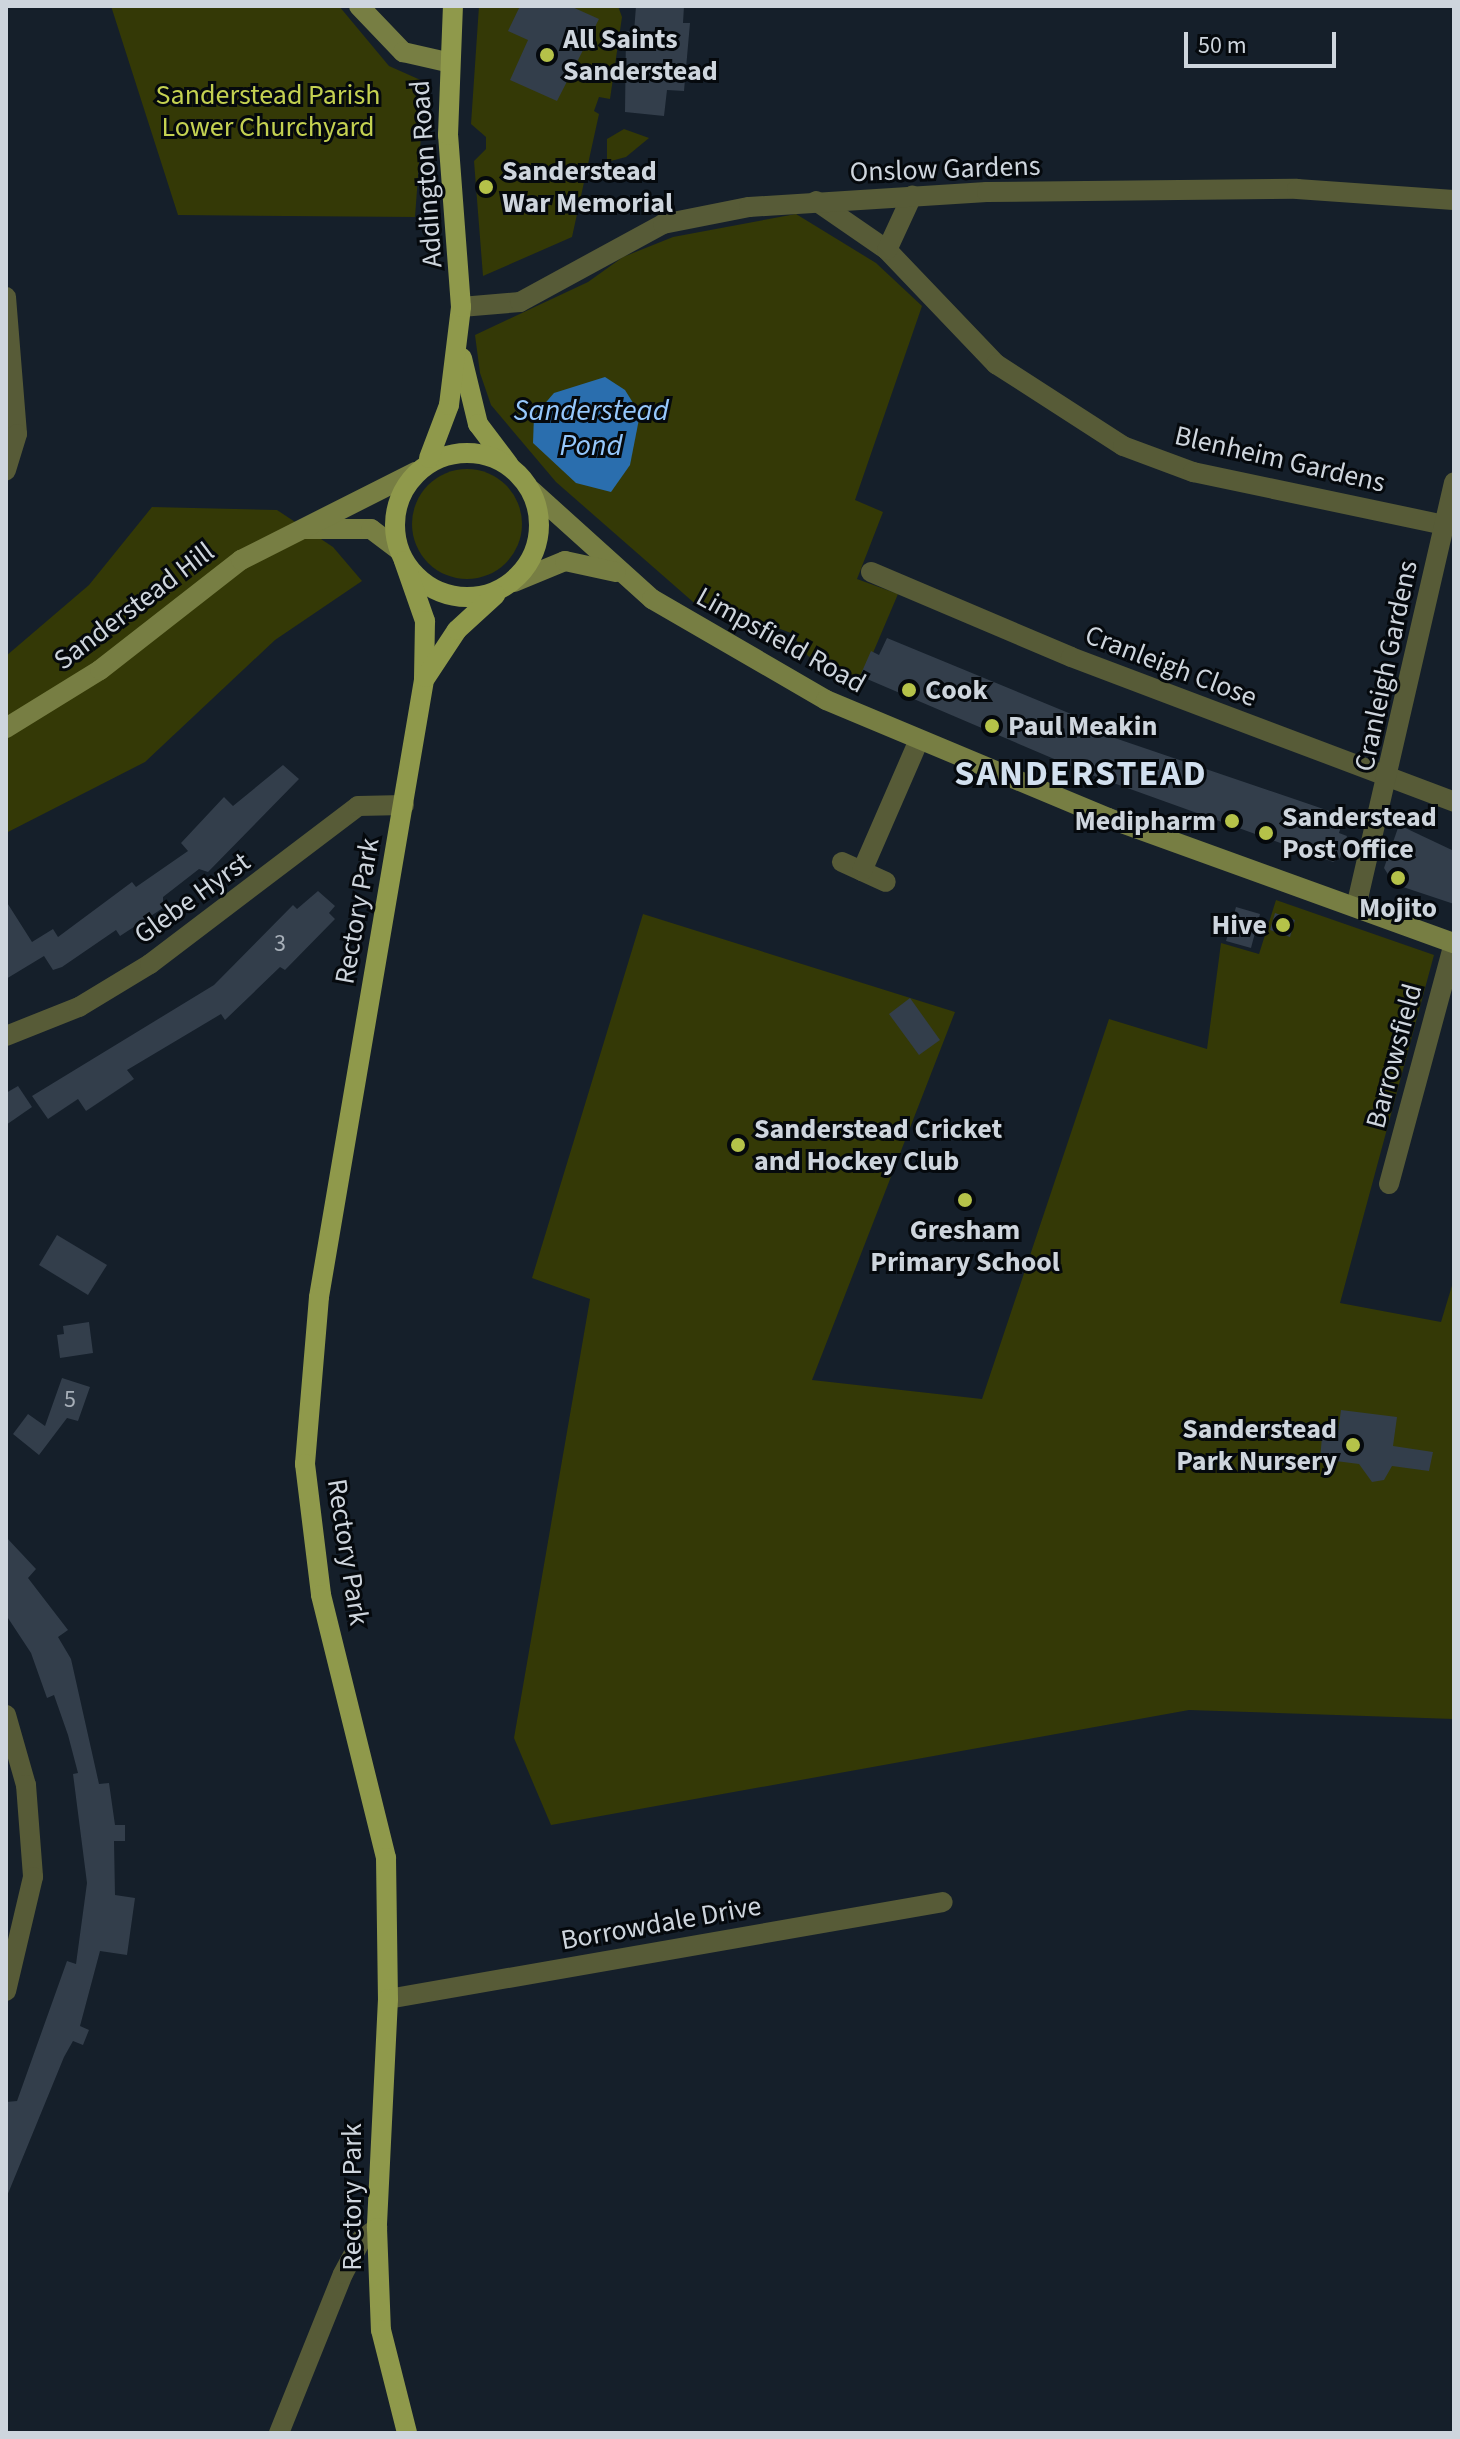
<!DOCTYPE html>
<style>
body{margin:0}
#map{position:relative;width:1460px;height:2439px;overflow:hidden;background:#151f2a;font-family:"Source Sans 3",sans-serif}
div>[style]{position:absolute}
.green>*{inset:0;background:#343906}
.round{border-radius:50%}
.water>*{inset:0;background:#2a6eae}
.building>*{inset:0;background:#333e4b}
.street>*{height:20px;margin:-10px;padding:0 10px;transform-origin:10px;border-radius:10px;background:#575b37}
.secondary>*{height:20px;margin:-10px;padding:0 10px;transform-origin:10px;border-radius:10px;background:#777e43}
.primary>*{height:20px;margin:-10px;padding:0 10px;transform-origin:10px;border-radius:10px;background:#8f994b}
.primary>.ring{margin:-10px;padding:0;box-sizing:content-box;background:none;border:20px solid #8f994b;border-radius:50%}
.dots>*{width:22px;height:22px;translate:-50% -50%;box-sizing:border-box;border:4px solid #05090d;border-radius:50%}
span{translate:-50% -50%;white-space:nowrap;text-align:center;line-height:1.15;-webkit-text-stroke:6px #05090d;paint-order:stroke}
.number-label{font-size:24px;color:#a7afb8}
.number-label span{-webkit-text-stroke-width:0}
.poi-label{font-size:28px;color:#ced5dd;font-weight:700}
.left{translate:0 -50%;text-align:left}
.right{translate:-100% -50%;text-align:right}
.park-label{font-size:28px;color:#c4d151}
.street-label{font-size:28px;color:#ced5dd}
.water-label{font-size:30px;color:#96c8fc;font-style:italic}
.district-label{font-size:36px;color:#d2e0ef;font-weight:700;letter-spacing:2px}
.frame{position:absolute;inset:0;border:8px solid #ced5dd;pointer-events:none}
.scale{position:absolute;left:1184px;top:32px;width:152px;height:36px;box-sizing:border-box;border:4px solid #ced5dd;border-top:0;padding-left:10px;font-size:24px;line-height:28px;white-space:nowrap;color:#ced5dd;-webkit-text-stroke:6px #05090d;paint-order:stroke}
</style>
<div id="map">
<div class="green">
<i style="clip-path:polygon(111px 6px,339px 6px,389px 66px,425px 82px,415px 217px,178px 215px)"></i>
<i style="clip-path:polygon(479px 6px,618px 6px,622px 17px,610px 99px,599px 97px,594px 111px,599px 114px,572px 237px,483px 276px,474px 161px,486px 149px,486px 137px,471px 124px)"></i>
<i style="clip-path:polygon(624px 129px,649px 138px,626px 157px,607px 162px,607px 139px)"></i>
<i style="clip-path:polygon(796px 214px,876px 263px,922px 306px,855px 500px,883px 512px,857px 579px,898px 594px,861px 681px,808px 656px,791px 633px,735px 612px,700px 608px,556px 482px,491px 405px,480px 373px,475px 335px,588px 282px,623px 257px,673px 237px)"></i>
<i class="round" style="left:412px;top:469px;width:110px;height:110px"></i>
<i style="clip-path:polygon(152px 507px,277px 510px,333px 547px,362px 581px,275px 640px,145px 762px,6px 833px,6px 656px,89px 585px)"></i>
<i style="clip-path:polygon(1276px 900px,1434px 955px,1340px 1303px,1441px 1322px,1454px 1279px,1454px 1719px,1189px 1710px,551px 1825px,514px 1738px,590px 1299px,532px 1278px,643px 914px,955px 1012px,812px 1380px,982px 1399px,1109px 1019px,1207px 1049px,1221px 943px,1259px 954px)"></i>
</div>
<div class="water">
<i style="clip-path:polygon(605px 377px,625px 390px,640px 414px,630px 465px,611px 492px,576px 483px,533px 443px,534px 416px,554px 393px)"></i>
</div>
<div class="building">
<i style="clip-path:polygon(520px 6px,570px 6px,599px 19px,557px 101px,510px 80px,528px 40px,508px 31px)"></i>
<i style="clip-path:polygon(636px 6px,684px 6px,683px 23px,690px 23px,684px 91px,667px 90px,664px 116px,625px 112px,626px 31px,634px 32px)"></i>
<i style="clip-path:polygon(887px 638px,1105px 728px,1103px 734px,1344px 816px,1339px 833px,1347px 836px,1340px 858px,1333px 862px,1094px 776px,860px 676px,871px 651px,879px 655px)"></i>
<i style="clip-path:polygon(283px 765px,299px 779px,208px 872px,199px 869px,163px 897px,163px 908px,120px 936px,116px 930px,62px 967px,53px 970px,44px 956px,6px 979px,6px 901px,32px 942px,53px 929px,58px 937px,132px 882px,136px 887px,188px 851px,181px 843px,224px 797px,233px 806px)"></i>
<i style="clip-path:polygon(1399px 825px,1454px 851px,1454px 904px,1394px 884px,1384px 868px)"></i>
<i style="clip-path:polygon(318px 891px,335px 906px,329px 913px,335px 919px,285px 970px,280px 967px,225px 1020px,221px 1014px,127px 1070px,134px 1079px,86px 1111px,78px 1099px,48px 1119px,32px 1096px,214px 985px,293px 905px,297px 909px)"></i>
<i style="clip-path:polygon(1236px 907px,1260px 914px,1251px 948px,1226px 941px)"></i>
<i style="clip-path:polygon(1275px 913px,1295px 920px,1290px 937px,1270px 930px)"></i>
<i style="clip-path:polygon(910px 998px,940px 1040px,919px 1055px,889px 1014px)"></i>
<i style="clip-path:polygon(18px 1086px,32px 1107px,6px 1125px,6px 1093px)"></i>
<i style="clip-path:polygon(57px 1235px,107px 1265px,88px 1295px,39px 1265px)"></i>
<i style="clip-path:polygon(89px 1322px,93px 1353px,60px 1358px,57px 1335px,64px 1334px,63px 1326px)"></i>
<i style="clip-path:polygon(62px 1378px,90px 1387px,78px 1421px,67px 1418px,39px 1455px,13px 1434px,28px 1414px,45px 1426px)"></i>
<i style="clip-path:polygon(1341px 1410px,1397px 1417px,1393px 1446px,1433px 1452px,1429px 1471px,1392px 1466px,1384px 1480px,1372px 1482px,1359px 1464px,1320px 1459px,1322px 1437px,1337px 1439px)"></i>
<i style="clip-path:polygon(6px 1537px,36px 1569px,28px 1578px,68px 1630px,58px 1637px,71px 1659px,99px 1784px,109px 1783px,115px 1825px,125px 1825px,125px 1841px,114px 1841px,115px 1895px,135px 1898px,127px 1955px,100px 1951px,80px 2026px,89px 2030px,83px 2045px,73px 2041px,64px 2057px,7px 2196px,6px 2102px,17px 2101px,67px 1961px,76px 1964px,87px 1883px,73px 1774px,78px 1773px,68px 1735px,54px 1695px,47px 1698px,31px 1653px,6px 1615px)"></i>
</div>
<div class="street">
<i style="left:816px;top:201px;width:86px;rotate:34.6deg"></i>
<i style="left:887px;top:250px;width:158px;rotate:46.3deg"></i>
<i style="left:996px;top:364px;width:151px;rotate:32.8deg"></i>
<i style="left:1123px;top:446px;width:75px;rotate:20.4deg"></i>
<i style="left:1193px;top:472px;width:258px;rotate:11.9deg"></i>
<i style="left:887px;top:250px;width:60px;rotate:-65.2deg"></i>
<i style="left:6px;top:297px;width:137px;rotate:85.4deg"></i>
<i style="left:17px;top:434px;width:38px;rotate:107deg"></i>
<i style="left:461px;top:307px;width:59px;rotate:-4.8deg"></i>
<i style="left:520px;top:302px;width:163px;rotate:-28.6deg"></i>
<i style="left:663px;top:224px;width:88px;rotate:-11.2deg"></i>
<i style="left:749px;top:207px;width:238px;rotate:-3.6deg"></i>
<i style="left:987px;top:192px;width:310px;rotate:-0.6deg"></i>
<i style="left:1297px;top:189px;width:157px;rotate:4deg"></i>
<i style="left:871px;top:572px;width:217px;rotate:23deg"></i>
<i style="left:1071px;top:657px;width:410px;rotate:20.7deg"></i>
<i style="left:842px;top:862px;width:48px;rotate:24.4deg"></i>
<i style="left:862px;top:871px;width:143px;rotate:-66.5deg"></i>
<i style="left:1356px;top:907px;width:436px;rotate:-77deg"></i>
<i style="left:6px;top:1036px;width:79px;rotate:-21.7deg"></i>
<i style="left:79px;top:1007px;width:83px;rotate:-31.2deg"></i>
<i style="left:150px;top:964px;width:261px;rotate:-37.2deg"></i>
<i style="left:358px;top:806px;width:46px;rotate:-1.2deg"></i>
<i style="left:1389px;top:1184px;width:250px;rotate:-74.9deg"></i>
<i style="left:6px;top:1715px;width:73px;rotate:74.1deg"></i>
<i style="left:26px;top:1785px;width:92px;rotate:85.6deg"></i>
<i style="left:33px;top:1877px;width:117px;rotate:103.3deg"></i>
<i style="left:388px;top:1999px;width:563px;rotate:-9.91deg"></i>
<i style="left:279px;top:2433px;width:171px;rotate:-68.1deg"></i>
<i style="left:343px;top:2274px;width:40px;rotate:-62deg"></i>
<i style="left:362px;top:2239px;width:19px;rotate:-36deg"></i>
</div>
<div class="secondary">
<i style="left:359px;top:6px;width:64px;rotate:46.3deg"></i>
<i style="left:403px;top:52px;width:45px;rotate:12.8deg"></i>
<i style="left:531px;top:490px;width:163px;rotate:42deg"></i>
<i style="left:652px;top:599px;width:201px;rotate:30.1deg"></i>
<i style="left:826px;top:700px;width:306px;rotate:22.7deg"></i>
<i style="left:1108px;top:818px;width:368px;rotate:19.9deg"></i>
<i style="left:304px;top:529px;width:67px"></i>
<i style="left:371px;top:529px;width:34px;rotate:37deg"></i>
<i style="left:514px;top:582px;width:55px;rotate:-22.4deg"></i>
<i style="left:565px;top:561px;width:52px;rotate:12.2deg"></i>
<i style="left:6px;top:728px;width:110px;rotate:-31.7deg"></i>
<i style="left:100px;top:670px;width:179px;rotate:-38deg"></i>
<i style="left:241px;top:560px;width:195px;rotate:-26.8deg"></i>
</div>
<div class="primary">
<i style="left:462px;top:358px;width:68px;rotate:76.4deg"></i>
<i style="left:478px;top:424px;width:51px;rotate:52.9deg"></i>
<i class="ring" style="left:395px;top:453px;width:124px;height:124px"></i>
<i style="left:429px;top:458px;width:57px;rotate:-69.3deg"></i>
<i style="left:449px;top:405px;width:99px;rotate:-83deg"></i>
<i style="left:461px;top:307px;width:172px;rotate:-94.3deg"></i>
<i style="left:448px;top:135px;width:129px;rotate:-87.8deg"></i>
<i style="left:404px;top:561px;width:64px;rotate:70.7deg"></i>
<i style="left:425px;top:621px;width:59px;rotate:91deg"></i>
<i style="left:424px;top:680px;width:626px;rotate:99.66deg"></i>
<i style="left:319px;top:1297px;width:168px;rotate:94.8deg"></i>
<i style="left:305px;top:1464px;width:132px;rotate:83deg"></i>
<i style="left:321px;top:1595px;width:271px;rotate:76.1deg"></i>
<i style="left:386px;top:1858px;width:141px;rotate:89.2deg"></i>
<i style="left:388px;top:1999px;width:229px;rotate:92.8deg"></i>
<i style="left:377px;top:2228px;width:102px;rotate:87.8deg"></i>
<i style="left:381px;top:2330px;width:106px;rotate:75.8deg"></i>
<i style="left:426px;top:677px;width:56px;rotate:-56.6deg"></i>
<i style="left:457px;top:630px;width:52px;rotate:-42.6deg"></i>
</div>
<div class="dots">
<i style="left:547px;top:55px;background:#b5c249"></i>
<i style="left:486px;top:187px;background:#b5c249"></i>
<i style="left:909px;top:690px;background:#b5c249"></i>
<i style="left:992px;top:726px;background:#b5c249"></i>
<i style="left:1232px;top:821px;background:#b5c249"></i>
<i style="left:1266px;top:833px;background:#b5c249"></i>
<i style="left:1398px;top:878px;background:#b5c249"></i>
<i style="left:1283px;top:925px;background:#b5c249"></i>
<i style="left:738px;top:1145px;background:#b5c249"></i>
<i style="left:965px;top:1200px;background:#b5c249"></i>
<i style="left:1353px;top:1445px;background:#b5c249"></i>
</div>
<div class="number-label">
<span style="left:280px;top:944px">3</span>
<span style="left:70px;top:1400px">5</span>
</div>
<div class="poi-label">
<span class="left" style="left:563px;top:55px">All Saints<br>Sanderstead</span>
<span class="left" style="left:502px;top:187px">Sanderstead<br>War Memorial</span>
<span class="left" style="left:925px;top:690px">Cook</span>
<span class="left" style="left:1008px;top:726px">Paul Meakin</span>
<span class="left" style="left:1282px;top:833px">Sanderstead<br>Post Office</span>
<span class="right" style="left:1216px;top:821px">Medipharm</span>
<span style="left:1398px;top:908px">Mojito</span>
<span class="right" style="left:1267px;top:925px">Hive</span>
<span class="left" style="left:754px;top:1145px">Sanderstead Cricket<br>and Hockey Club</span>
<span style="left:965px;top:1246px">Gresham<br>Primary School</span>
<span class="right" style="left:1337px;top:1445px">Sanderstead<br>Park Nursery</span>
</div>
<div class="park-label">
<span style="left:268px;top:111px">Sanderstead Parish<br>Lower Churchyard</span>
</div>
<div class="street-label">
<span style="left:945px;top:169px;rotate:-2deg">Onslow Gardens</span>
<span style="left:426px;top:174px;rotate:-94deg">Addington Road</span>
<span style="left:1280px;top:459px;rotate:13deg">Blenheim Gardens</span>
<span style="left:134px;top:606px;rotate:-37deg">Sanderstead Hill</span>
<span style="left:781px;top:640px;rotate:29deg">Limpsfield Road</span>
<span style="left:1171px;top:666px;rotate:21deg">Cranleigh Close</span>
<span style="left:1386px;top:666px;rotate:-78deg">Cranleigh Gardens</span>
<span style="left:192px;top:898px;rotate:-36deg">Glebe Hyrst</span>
<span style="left:357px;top:911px;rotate:-80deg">Rectory Park</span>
<span style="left:1394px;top:1056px;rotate:-75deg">Barrowsfield</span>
<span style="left:348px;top:1552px;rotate:81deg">Rectory Park</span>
<span style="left:661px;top:1923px;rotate:-10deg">Borrowdale Drive</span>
<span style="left:352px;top:2197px;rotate:-90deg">Rectory Park</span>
</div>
<div class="water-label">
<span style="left:591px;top:428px">Sanderstead<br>Pond</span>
</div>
<div class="district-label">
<span style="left:1081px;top:774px">SANDERSTEAD</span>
</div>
<div class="frame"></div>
<div class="scale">50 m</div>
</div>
